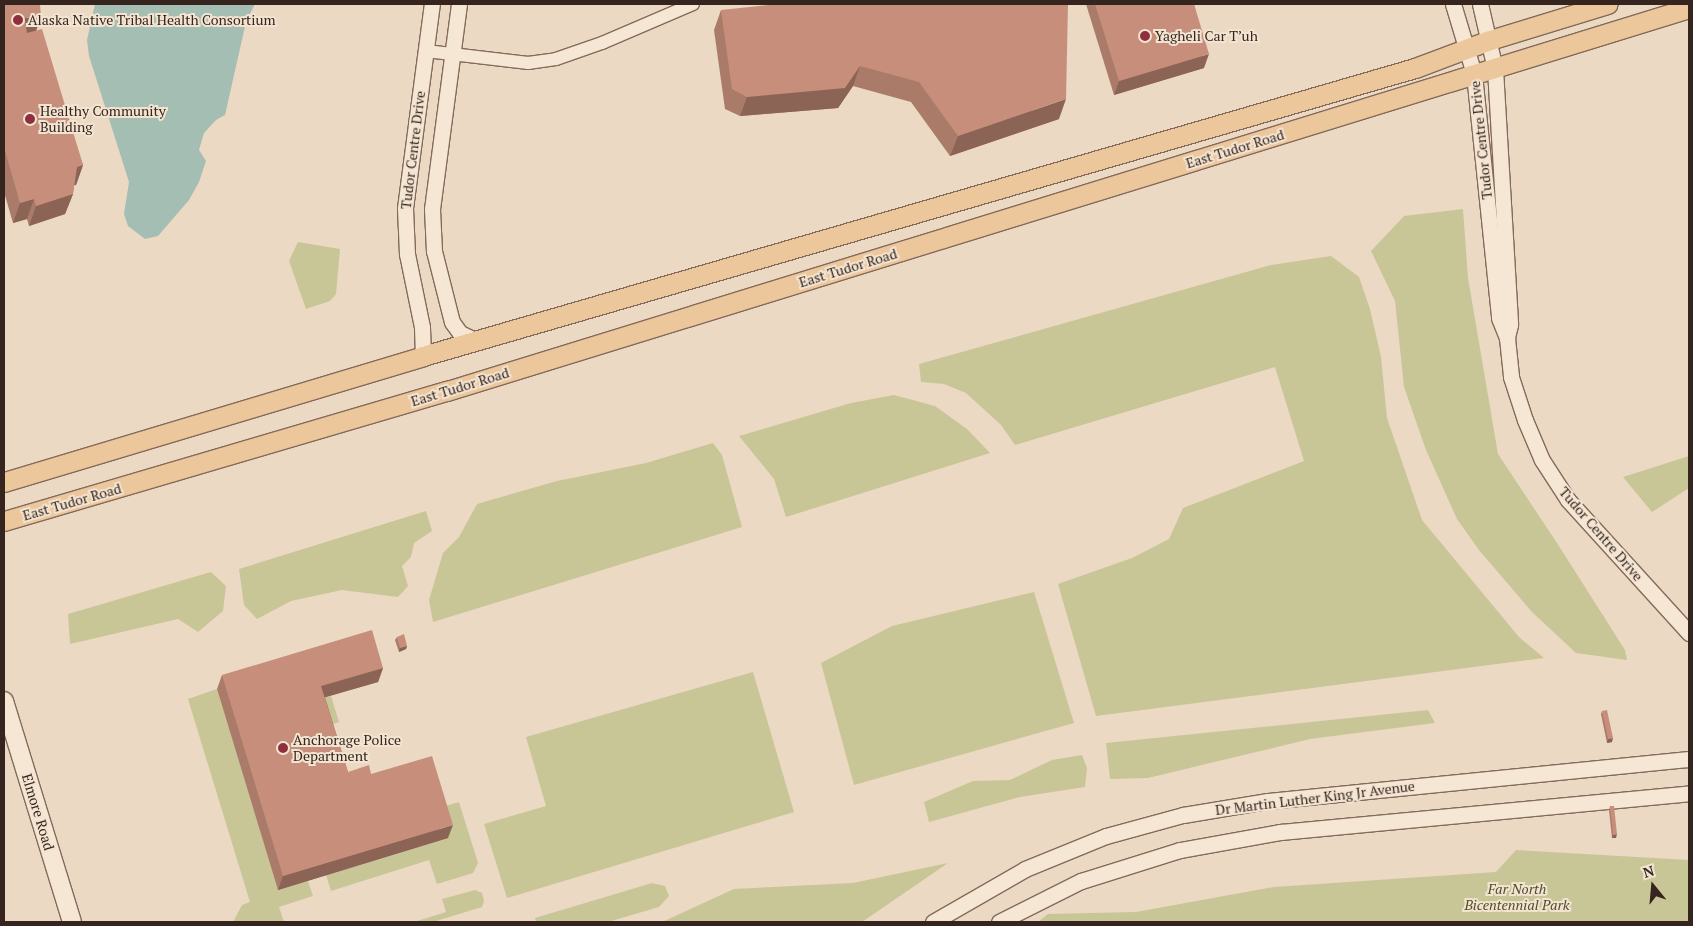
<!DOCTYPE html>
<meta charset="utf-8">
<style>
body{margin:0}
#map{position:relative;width:1693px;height:926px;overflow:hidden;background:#ebd9c3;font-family:"PT Serif",serif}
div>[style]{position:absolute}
.green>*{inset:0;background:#c8c697}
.water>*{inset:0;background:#a5beb3}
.roads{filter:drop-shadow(1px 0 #846a5b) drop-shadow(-1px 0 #846a5b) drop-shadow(0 1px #846a5b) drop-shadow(0 -1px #846a5b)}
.minor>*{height:12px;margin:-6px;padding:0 6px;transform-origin:6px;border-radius:6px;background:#f6e7d5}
.tertiary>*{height:15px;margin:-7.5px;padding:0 7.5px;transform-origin:7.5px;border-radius:7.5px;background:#f6e7d5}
.secondary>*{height:18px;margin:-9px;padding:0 9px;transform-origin:9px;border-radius:9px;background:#f6e7d5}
.primary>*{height:19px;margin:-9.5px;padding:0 9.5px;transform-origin:9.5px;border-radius:9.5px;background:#ecc79c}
.wall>*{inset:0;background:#ab7b6a}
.shaded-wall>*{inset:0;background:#8b6456}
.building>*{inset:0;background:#c78f7b}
.dots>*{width:14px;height:14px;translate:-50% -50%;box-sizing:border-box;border:2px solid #f3e4d2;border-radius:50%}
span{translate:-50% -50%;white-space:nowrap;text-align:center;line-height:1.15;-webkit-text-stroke:4px #f3e4d2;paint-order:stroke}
.poi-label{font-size:14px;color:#35251e}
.left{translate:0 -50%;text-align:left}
.street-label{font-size:14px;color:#35251e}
.park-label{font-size:14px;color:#4c5026;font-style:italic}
.frame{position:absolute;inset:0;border:5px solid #35251e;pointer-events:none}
.north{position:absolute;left:1628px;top:861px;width:50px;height:50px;-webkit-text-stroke:4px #f3e4d2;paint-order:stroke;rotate:343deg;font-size:14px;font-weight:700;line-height:20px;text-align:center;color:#35251e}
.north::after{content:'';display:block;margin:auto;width:18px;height:22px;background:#35251e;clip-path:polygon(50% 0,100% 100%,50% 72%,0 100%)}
</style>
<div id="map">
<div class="green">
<i style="clip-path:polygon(1463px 209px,1468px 278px,1498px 454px,1557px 543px,1625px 650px,1627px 660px,1576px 653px,1532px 612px,1479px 550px,1457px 519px,1426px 450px,1404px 387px,1395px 301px,1371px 251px,1404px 216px)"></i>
<i style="clip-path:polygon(298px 242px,340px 249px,336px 294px,330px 301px,306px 309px,289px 261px)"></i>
<i style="clip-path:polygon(1331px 256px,1359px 277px,1370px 309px,1381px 357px,1387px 418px,1422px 520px,1519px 637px,1544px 658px,1096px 716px,1058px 584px,1132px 558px,1169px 539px,1183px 508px,1304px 461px,1275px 367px,1015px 445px,1001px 425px,966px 393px,944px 384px,921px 382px,919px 364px,1271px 265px)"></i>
<i style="clip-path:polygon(894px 395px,935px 406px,967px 429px,990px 453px,786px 517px,774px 479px,739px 436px,851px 403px)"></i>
<i style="clip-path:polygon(713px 443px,722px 455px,742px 527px,433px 622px,429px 600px,443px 553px,459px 537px,477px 504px,557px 481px,646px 463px)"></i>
<i style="clip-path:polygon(1689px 456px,1689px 488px,1652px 512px,1623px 477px)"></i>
<i style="clip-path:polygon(426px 511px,432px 531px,414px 543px,411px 557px,402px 566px,408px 586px,398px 597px,342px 590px,291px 601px,257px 619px,244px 605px,239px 569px)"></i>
<i style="clip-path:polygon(211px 572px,226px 586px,223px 611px,198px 632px,178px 619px,70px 644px,68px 614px)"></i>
<i style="clip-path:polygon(1034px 592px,1074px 723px,854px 785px,821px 663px,892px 626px)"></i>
<i style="clip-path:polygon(753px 672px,794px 812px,507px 898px,484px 824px,546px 806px,526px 737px)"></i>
<i style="clip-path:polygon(217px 689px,278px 889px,308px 881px,313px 896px,279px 907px,284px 922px,233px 922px,242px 905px,250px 902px,188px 699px)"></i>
<i style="clip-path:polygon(331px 696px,339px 722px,325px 727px,316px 700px)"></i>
<i style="clip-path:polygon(1428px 710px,1435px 723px,1310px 739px,1148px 778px,1110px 779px,1106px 743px)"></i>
<i style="clip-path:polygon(1082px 755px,1087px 768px,1085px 787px,1020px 797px,929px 822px,924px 802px,973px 781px,1010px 780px,1052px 760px)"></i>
<i style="clip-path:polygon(459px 802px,478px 863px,473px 873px,437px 884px,429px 860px,331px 891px,326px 875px,448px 838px,439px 808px)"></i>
<i style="clip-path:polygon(1516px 850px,1689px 860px,1689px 922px,1038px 922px,1048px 914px,1136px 912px,1274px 887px,1496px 872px)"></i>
<i style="clip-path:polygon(948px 863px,862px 922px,662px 922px,734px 889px,853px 883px)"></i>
<i style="clip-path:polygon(652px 883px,665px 886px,669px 896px,659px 907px,608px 922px,536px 922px,535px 918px)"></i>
<i style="clip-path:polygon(475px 890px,482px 893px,484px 901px,482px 907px,433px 922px,414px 922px,446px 912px,442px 899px)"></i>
</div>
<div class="water">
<i style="clip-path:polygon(95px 4px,255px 4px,246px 22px,225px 115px,216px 120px,204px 133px,199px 150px,206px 161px,199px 182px,189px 200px,158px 236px,145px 239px,128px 226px,124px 214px,129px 182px,89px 56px,87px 40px)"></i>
</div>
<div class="roads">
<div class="minor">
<i style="left:426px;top:51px;width:103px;rotate:6.7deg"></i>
<i style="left:528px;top:63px;width:28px;rotate:-8deg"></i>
<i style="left:556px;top:59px;width:49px;rotate:-19.2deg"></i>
<i style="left:602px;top:43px;width:99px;rotate:-23.2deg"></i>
</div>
<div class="tertiary">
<i style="left:459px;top:4px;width:207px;rotate:97.5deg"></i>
<i style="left:432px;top:209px;width:42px;rotate:87.3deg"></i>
<i style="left:434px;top:251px;width:73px;rotate:75.8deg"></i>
<i style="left:452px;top:322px;width:14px;rotate:54deg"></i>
<i style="left:460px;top:333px;width:19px;rotate:25deg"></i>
<i style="left:1453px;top:4px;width:73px;rotate:73.3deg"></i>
<i style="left:1474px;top:74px;width:245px;rotate:84.1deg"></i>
<i style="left:1499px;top:318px;width:22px;rotate:68deg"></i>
<i style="left:1507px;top:338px;width:39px;rotate:84deg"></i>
<i style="left:1511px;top:377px;width:45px;rotate:72deg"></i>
<i style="left:1525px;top:420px;width:43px;rotate:67deg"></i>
<i style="left:1542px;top:460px;width:48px;rotate:57deg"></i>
<i style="left:1568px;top:500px;width:180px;rotate:47.7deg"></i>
<i style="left:1480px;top:4px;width:67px;rotate:77deg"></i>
<i style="left:1495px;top:69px;width:256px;rotate:86.6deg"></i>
<i style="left:1510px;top:325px;width:12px;rotate:104deg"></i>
<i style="left:423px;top:356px;width:29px;rotate:-92deg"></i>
<i style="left:422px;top:327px;width:75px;rotate:-101.6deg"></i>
<i style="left:407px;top:254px;width:46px;rotate:-92.5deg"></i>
<i style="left:405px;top:208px;width:206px;rotate:-82.5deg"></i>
<i style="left:933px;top:922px;width:106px;rotate:-29.9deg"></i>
<i style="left:1025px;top:869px;width:87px;rotate:-22.2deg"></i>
<i style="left:1106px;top:836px;width:80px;rotate:-15.3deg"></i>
<i style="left:1183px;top:815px;width:86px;rotate:-9.4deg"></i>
<i style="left:1268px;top:801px;width:423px;rotate:-5.7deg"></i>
<i style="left:999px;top:922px;width:92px;rotate:-26.6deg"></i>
<i style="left:1081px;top:881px;width:104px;rotate:-17.4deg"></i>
<i style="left:1180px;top:850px;width:102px;rotate:-10.2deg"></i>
<i style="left:1280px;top:832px;width:411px;rotate:-5.4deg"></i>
</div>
<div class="secondary">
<i style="left:4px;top:701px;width:231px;rotate:72.9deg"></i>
</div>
<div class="primary">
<i style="left:4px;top:482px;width:438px;rotate:-16.7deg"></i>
<i style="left:423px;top:356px;width:1033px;rotate:-16.19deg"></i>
<i style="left:1415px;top:68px;width:80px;rotate:-20.5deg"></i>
<i style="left:1490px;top:40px;width:123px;rotate:-17deg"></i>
<i style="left:4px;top:521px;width:462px;rotate:-16.4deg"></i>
<i style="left:447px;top:391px;width:1300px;rotate:-17.14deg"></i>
</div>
</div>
<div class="wall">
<i style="clip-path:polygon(4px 4px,36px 30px,83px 165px,76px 185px,74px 185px,73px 194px,65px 214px,29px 226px,27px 219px,13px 223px,4px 192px)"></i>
<i style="clip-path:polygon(1086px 4px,1194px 4px,1204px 68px,1114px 95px)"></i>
<i style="clip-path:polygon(721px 10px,1059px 119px,950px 156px,911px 102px,853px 86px,838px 108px,740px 116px,725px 109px,714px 30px)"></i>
<i style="clip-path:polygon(397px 637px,407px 646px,406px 649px,399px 652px,395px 640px)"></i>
<i style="clip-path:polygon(383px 668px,378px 682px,325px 697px,348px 772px,371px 774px,448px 838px,278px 890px,217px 689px,222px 675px)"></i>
<i style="clip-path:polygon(1602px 711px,1612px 742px,1607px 743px,1601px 714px)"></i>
<i style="clip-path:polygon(1610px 806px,1616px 838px,1612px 838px,1609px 810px)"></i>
</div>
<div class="shaded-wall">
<i style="clip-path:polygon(41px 17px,34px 37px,5px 39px,12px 19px)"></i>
<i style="clip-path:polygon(1209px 54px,1204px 68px,1114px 95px,1119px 81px)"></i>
<i style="clip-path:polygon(860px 66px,853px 86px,838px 108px,740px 116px,747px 97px)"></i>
<i style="clip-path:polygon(1066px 99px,1059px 119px,950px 156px,958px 136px)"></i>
<i style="clip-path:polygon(83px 165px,76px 185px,70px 186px,77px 167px)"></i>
<i style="clip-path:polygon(73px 194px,65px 214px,29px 226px,36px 206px)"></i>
<i style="clip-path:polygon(34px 199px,27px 219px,13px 223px,20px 203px)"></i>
<i style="clip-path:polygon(407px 646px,406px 649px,399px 652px,400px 648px)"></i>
<i style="clip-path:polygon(383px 668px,378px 682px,316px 700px,321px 686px)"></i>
<i style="clip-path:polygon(1613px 738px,1612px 742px,1607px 743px,1608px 739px)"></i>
<i style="clip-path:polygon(453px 825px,448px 838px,278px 890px,283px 876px)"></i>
<i style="clip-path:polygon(1617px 834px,1616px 838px,1612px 838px,1613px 835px)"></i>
</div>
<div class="building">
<i style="clip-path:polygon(4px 4px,40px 4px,41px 17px,12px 19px,14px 23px,25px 20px,27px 33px,42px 29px,83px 165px,77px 167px,73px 194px,36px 206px,34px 199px,20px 203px,4px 147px)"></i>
<i style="clip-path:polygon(778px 4px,1068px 4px,1066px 99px,958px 136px,919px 82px,860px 66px,845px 88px,747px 97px,732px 89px,721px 10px)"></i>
<i style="clip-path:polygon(1095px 4px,1194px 4px,1209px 54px,1119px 81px)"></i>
<i style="clip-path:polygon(372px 630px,383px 668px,321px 686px,348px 772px,369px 765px,371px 774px,432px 756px,453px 825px,283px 876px,222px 675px)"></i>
<i style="clip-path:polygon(404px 634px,407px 646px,400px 648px,397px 637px)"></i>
<i style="clip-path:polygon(1607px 710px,1613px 738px,1608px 739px,1602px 711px)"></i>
<i style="clip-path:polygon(1610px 806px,1614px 806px,1617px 834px,1613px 835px)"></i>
</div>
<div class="dots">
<i style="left:18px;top:20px;background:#8f2f3e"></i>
<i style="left:1145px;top:36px;background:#8f2f3e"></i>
<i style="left:30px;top:119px;background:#8f2f3e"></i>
<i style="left:283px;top:748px;background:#8f2f3e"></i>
</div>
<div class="poi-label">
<span class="left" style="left:28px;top:20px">Alaska Native Tribal Health Consortium</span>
<span class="left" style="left:1155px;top:36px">Yagheli Car T’uh</span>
<span class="left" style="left:40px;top:119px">Healthy Community<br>Building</span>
<span class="left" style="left:293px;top:748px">Anchorage Police<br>Department</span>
</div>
<div class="street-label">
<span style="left:1481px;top:140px;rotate:-96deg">Tudor Centre Drive</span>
<span style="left:1235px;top:149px;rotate:-17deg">East Tudor Road</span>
<span style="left:413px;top:150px;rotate:-83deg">Tudor Centre Drive</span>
<span style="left:848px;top:268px;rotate:-17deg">East Tudor Road</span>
<span style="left:460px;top:387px;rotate:-17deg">East Tudor Road</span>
<span style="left:72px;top:502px;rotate:-16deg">East Tudor Road</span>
<span style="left:1601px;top:534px;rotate:49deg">Tudor Centre Drive</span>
<span style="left:1315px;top:798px;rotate:-7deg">Dr Martin Luther King Jr Avenue</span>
<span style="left:38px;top:812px;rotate:73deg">Elmore Road</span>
</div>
<div class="park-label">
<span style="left:1517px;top:897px">Far North<br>Bicentennial Park</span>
</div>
<div class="frame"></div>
<div class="north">N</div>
</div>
